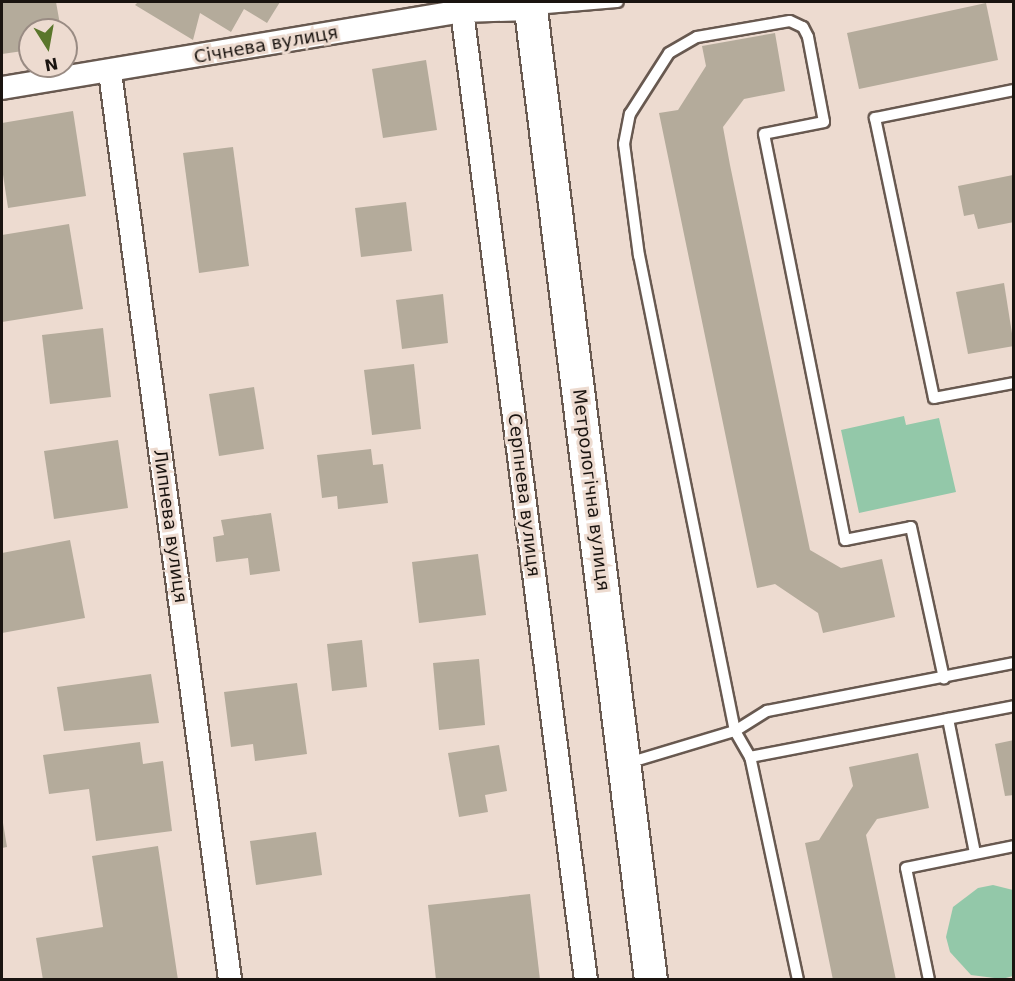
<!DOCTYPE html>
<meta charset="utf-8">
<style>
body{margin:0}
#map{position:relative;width:1015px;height:981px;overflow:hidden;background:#eddbd0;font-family:"DejaVu Sans",sans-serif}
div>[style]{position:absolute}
.green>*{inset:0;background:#93c8a9}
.building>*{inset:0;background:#b4ab9b}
.roads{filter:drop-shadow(2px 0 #685950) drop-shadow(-2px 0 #685950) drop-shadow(0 2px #685950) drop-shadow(0 -2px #685950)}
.lane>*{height:10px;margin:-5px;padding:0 5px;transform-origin:5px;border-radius:5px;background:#fff}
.street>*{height:22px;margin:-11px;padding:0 11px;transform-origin:11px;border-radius:11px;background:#fff}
.secondary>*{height:32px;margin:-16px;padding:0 16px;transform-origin:16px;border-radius:16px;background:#fff}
span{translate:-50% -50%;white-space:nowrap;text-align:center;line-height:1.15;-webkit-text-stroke:6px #eddbd0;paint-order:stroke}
.street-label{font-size:18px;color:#1a1410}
.frame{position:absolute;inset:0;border:3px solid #1a1410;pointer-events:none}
.north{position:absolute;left:18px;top:18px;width:60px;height:60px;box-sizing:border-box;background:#eddbd0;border:2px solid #998b83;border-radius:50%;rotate:169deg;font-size:16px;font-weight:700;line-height:24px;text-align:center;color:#1a1410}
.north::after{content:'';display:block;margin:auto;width:21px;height:27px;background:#5a762b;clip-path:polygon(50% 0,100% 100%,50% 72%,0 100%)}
</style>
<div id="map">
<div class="green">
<i style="clip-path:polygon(904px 416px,906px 425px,939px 418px,956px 492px,859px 513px,841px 430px)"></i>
<i style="clip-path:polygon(993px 885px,1013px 890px,1013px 976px,1002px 979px,971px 975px,950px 952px,946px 937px,953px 907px,978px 888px)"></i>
</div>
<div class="building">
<i style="clip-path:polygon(2px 2px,56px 2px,61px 30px,30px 30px,30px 50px,2px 54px)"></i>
<i style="clip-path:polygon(138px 2px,280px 2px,267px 23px,244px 9px,231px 32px,200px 13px,193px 40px,135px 5px)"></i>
<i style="clip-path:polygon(986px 3px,998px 60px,859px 89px,847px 33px)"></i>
<i style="clip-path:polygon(775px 33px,785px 91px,744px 99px,723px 127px,730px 165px,810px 550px,841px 568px,882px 559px,895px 617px,823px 633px,818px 613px,775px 584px,757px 588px,659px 113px,678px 110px,706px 66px,702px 46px)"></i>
<i style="clip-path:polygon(426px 60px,437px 130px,383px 138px,372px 69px)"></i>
<i style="clip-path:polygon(73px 111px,86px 196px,8px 208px,2px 168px,2px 123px)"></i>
<i style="clip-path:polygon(233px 147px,249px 266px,199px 273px,183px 153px)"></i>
<i style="clip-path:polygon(1013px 175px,1014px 222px,978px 229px,974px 214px,964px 216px,958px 186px)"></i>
<i style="clip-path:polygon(406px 202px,412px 251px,361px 257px,355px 208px)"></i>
<i style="clip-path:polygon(69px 224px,83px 309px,2px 322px,2px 235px)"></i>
<i style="clip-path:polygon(1004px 283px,1014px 346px,968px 354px,956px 292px)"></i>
<i style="clip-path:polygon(443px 294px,448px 343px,402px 349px,396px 300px)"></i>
<i style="clip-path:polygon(103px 328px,111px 397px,50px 404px,42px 335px)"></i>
<i style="clip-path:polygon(414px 364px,421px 429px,372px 435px,364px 370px)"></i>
<i style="clip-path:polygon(254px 387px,264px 449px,219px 456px,209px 394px)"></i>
<i style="clip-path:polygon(118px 440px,128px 508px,54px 519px,44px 451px)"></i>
<i style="clip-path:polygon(371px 449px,373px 465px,383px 464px,388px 503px,338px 509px,337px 496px,322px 498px,317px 455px)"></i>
<i style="clip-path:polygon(271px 513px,280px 571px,250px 575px,248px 558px,216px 562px,213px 537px,224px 535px,221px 520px)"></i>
<i style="clip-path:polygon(70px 540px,85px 618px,2px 633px,2px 553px)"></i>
<i style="clip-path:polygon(478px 554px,486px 615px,419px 623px,412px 562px)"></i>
<i style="clip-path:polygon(362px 640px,367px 687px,332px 691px,327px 644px)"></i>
<i style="clip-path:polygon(479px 659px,485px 725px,439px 730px,433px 663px)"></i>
<i style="clip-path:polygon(151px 674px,159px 723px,64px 731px,57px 687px)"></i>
<i style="clip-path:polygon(297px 683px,307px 754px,255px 761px,253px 744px,231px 747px,224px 692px)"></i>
<i style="clip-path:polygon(1014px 740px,1014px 795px,1005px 796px,995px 744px)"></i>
<i style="clip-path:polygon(140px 742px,143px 764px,163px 761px,172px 831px,96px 841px,89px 789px,49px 794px,43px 755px)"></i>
<i style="clip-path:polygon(499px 745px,507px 791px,485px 795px,488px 812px,459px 817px,448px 753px)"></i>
<i style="clip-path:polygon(918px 753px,929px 808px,877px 819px,866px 835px,896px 980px,833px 980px,805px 843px,819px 840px,853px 786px,849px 767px)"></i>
<i style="clip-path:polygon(2px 817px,7px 847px,2px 848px)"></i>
<i style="clip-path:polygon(316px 832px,322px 875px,256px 885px,250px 841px)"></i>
<i style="clip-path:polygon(158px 846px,178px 980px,43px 980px,36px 938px,103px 927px,92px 856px)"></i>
<i style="clip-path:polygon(530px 894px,540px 980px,436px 980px,428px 905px)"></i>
</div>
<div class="roads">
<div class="lane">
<i style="left:534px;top:9px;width:84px;rotate:-4.8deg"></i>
<i style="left:1014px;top:90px;width:142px;rotate:168.6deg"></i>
<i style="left:875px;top:118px;width:286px;rotate:78.1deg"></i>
<i style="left:934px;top:398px;width:81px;rotate:-10.6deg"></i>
<i style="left:948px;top:719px;width:137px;rotate:78.6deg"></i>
<i style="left:750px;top:757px;width:269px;rotate:-10.9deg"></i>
<i style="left:628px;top:763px;width:112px;rotate:-16.7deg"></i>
<i style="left:735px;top:731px;width:38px;rotate:-32deg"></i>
<i style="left:767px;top:711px;width:252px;rotate:-11deg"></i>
<i style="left:798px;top:980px;width:228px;rotate:-102.1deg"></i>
<i style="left:750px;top:757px;width:30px;rotate:-120deg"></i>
<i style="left:735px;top:731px;width:485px;rotate:-101.4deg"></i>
<i style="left:639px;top:256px;width:113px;rotate:-97.6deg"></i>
<i style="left:624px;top:144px;width:31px;rotate:-79deg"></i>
<i style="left:630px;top:114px;width:72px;rotate:-57.4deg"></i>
<i style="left:669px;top:53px;width:32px;rotate:-30deg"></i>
<i style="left:697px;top:37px;width:94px;rotate:-9.8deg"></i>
<i style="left:790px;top:21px;width:14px;rotate:25deg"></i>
<i style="left:803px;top:27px;width:11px;rotate:63deg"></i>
<i style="left:808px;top:37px;width:86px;rotate:79.3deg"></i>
<i style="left:824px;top:122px;width:61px;rotate:168.7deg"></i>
<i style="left:764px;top:134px;width:414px;rotate:78.7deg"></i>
<i style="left:845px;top:540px;width:67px;rotate:-11.1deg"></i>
<i style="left:911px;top:527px;width:155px;rotate:77.7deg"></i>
<i style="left:929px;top:980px;width:114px;rotate:-101.6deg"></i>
<i style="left:906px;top:868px;width:110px;rotate:-11.5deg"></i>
</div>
<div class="street">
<i style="left:462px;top:11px;width:977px;rotate:82.71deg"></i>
<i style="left:110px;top:72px;width:916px;rotate:82.47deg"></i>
<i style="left:2px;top:88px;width:466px;rotate:-9.5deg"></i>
<i style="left:462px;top:11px;width:69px;rotate:-1.7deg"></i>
</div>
<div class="secondary">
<i style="left:530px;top:2px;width:985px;rotate:82.95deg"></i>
</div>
</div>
<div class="street-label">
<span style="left:266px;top:45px;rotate:-10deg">Січнева вулиця</span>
<span style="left:591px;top:490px;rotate:83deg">Метрологічна вулиця</span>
<span style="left:524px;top:495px;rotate:83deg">Серпнева вулиця</span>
<span style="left:170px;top:526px;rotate:82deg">Липнева вулиця</span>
</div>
<div class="frame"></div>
<div class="north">N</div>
</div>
